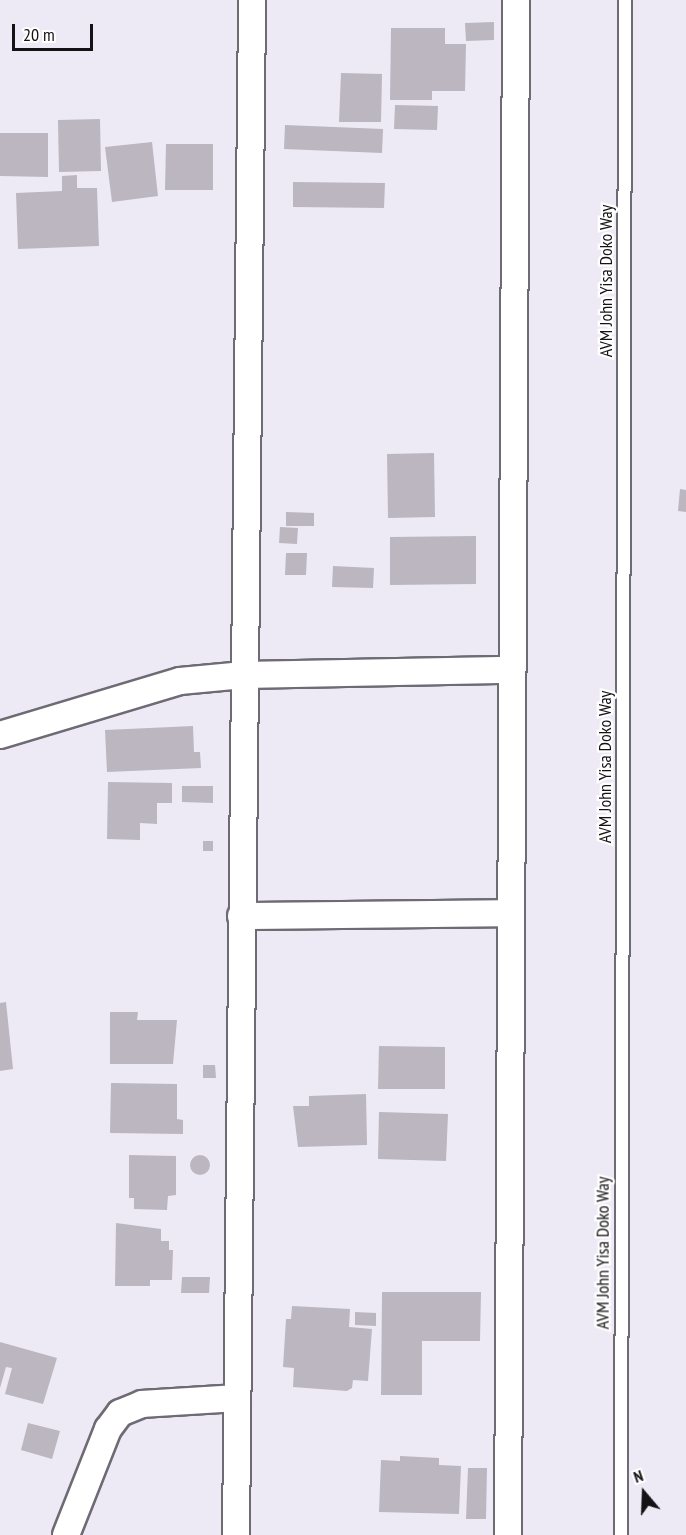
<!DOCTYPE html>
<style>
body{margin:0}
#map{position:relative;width:686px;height:1535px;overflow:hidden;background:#eeeaf5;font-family:"PT Sans Narrow",sans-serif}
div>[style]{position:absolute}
.building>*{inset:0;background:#bbb6c0}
.round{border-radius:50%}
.roads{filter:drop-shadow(2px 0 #6e6b74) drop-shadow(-2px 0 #6e6b74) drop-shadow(0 2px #6e6b74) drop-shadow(0 -2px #6e6b74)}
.service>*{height:12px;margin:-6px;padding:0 6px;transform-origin:6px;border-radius:6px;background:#fff}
.minor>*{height:26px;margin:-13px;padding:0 13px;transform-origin:13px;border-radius:13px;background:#fff}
span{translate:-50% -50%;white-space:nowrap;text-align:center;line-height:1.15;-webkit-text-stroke:4.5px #fff;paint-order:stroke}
.street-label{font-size:18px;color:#131215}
.north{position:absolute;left:614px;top:1463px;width:60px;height:60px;-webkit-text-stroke:4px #fff;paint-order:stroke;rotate:341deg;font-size:16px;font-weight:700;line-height:24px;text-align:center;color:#131215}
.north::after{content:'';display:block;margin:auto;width:21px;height:27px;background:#131215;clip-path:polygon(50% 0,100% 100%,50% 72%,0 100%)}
.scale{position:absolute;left:12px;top:24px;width:81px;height:27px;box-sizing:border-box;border:3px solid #131215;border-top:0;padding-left:8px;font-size:18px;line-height:21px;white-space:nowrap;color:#131215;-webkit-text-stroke:4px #fff;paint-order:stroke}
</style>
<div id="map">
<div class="building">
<i style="clip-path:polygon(494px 22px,494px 40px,466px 41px,465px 23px)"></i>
<i style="clip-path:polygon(391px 28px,445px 28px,445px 44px,466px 44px,465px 91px,432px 91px,432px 100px,390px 100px)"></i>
<i style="clip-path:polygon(341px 73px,382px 74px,381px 122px,339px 122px)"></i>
<i style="clip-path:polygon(395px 105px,438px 106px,437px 130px,394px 129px)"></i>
<i style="clip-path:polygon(100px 119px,101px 171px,59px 172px,58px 120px)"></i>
<i style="clip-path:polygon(285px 125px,383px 129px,382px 153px,284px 149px)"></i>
<i style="clip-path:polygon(0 133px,48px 133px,48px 177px,0 176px)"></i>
<i style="clip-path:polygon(152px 142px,158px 196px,112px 202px,105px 147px)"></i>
<i style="clip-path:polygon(166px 144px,213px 144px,213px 190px,165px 190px)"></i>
<i style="clip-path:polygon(77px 175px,77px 188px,97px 188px,99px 246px,18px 249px,16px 193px,62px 191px,62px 176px)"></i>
<i style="clip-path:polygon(293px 182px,385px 183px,384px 208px,293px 207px)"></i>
<i style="clip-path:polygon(434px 453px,435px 517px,388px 518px,387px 454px)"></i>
<i style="clip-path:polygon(680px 489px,686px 490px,686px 512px,678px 511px)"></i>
<i style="clip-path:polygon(286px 512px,314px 513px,314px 526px,286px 526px)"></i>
<i style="clip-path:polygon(280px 527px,298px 528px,297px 544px,279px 543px)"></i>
<i style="clip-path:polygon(476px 536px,476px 584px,390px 585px,390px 537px)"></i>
<i style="clip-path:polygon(286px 553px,307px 553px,306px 575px,285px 575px)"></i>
<i style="clip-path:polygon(333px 566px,374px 568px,373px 588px,332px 587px)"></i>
<i style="clip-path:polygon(193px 726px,194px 752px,200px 752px,201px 768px,107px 772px,105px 730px)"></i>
<i style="clip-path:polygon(108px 782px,172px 783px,172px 803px,157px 803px,157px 824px,140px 823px,140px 840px,107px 839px)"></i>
<i style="clip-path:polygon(182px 786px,213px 786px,213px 803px,182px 802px)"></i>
<i style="clip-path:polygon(203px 841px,213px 841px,213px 851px,203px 851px)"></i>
<i style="clip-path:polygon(6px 1002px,13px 1069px,0 1071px,0 1003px)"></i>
<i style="clip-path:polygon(110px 1012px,138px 1012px,137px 1020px,177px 1020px,173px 1064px,110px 1064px)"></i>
<i style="clip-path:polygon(379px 1046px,445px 1047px,445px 1089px,378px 1089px)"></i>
<i style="clip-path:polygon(203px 1065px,215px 1065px,216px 1078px,203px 1078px)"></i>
<i style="clip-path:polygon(111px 1083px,177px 1084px,177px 1119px,183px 1120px,183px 1134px,110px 1133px)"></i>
<i style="clip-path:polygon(366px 1094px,367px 1145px,298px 1147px,293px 1106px,309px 1106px,309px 1096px)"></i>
<i style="clip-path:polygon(379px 1112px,448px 1114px,446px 1161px,378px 1159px)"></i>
<i class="round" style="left:190px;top:1155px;width:20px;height:20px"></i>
<i style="clip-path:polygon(129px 1155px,176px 1156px,176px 1195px,168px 1196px,167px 1210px,134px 1209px,134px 1198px,129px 1198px)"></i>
<i style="clip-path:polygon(116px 1223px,161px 1229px,161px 1241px,169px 1241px,169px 1250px,173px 1250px,172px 1280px,150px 1280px,150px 1286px,115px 1286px)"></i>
<i style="clip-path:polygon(182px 1277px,210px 1277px,209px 1293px,181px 1293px)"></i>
<i style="clip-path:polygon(382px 1292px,481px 1292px,480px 1341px,422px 1341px,422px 1395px,381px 1395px)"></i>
<i style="clip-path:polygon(292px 1306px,350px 1309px,349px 1327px,372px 1329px,368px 1381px,353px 1380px,352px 1388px,347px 1391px,293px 1387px,294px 1368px,283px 1367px,286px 1319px,291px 1319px)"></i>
<i style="clip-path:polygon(355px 1312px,376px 1313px,376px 1326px,355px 1325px)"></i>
<i style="clip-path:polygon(0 1342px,57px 1358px,43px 1404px,5px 1394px,12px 1368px,6px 1367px,0 1388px)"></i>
<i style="clip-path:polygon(28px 1423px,60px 1431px,52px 1459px,21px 1450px)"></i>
<i style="clip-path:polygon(400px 1456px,439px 1458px,439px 1465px,461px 1466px,459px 1514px,379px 1512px,381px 1460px,400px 1461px)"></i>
<i style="clip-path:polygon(468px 1468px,487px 1468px,486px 1519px,466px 1519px)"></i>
</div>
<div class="roads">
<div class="service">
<i style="left:621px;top:1535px;width:1535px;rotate:-89.85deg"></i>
</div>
<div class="minor">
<i style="left:0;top:735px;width:188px;rotate:-16.7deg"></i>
<i style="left:180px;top:681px;width:64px;rotate:-5.4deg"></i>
<i style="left:244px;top:675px;width:268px;rotate:-1.1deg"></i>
<i style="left:241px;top:916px;width:270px;rotate:-0.6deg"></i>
<i style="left:66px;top:1535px;width:114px;rotate:-68.4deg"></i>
<i style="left:108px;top:1429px;width:20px;rotate:-53deg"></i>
<i style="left:120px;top:1413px;width:24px;rotate:-22deg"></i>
<i style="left:142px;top:1404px;width:95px;rotate:-3.6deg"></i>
<i style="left:236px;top:1535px;width:1535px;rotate:-89.4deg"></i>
<i style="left:508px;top:1535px;width:1535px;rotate:-89.7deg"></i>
</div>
</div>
<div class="street-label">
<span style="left:606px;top:281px;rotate:-90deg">AVM John Yisa Doko Way</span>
<span style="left:605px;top:767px;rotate:-90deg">AVM John Yisa Doko Way</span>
<span style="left:603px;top:1253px;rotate:-90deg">AVM John Yisa Doko Way</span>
</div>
<div class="north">N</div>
<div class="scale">20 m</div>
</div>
